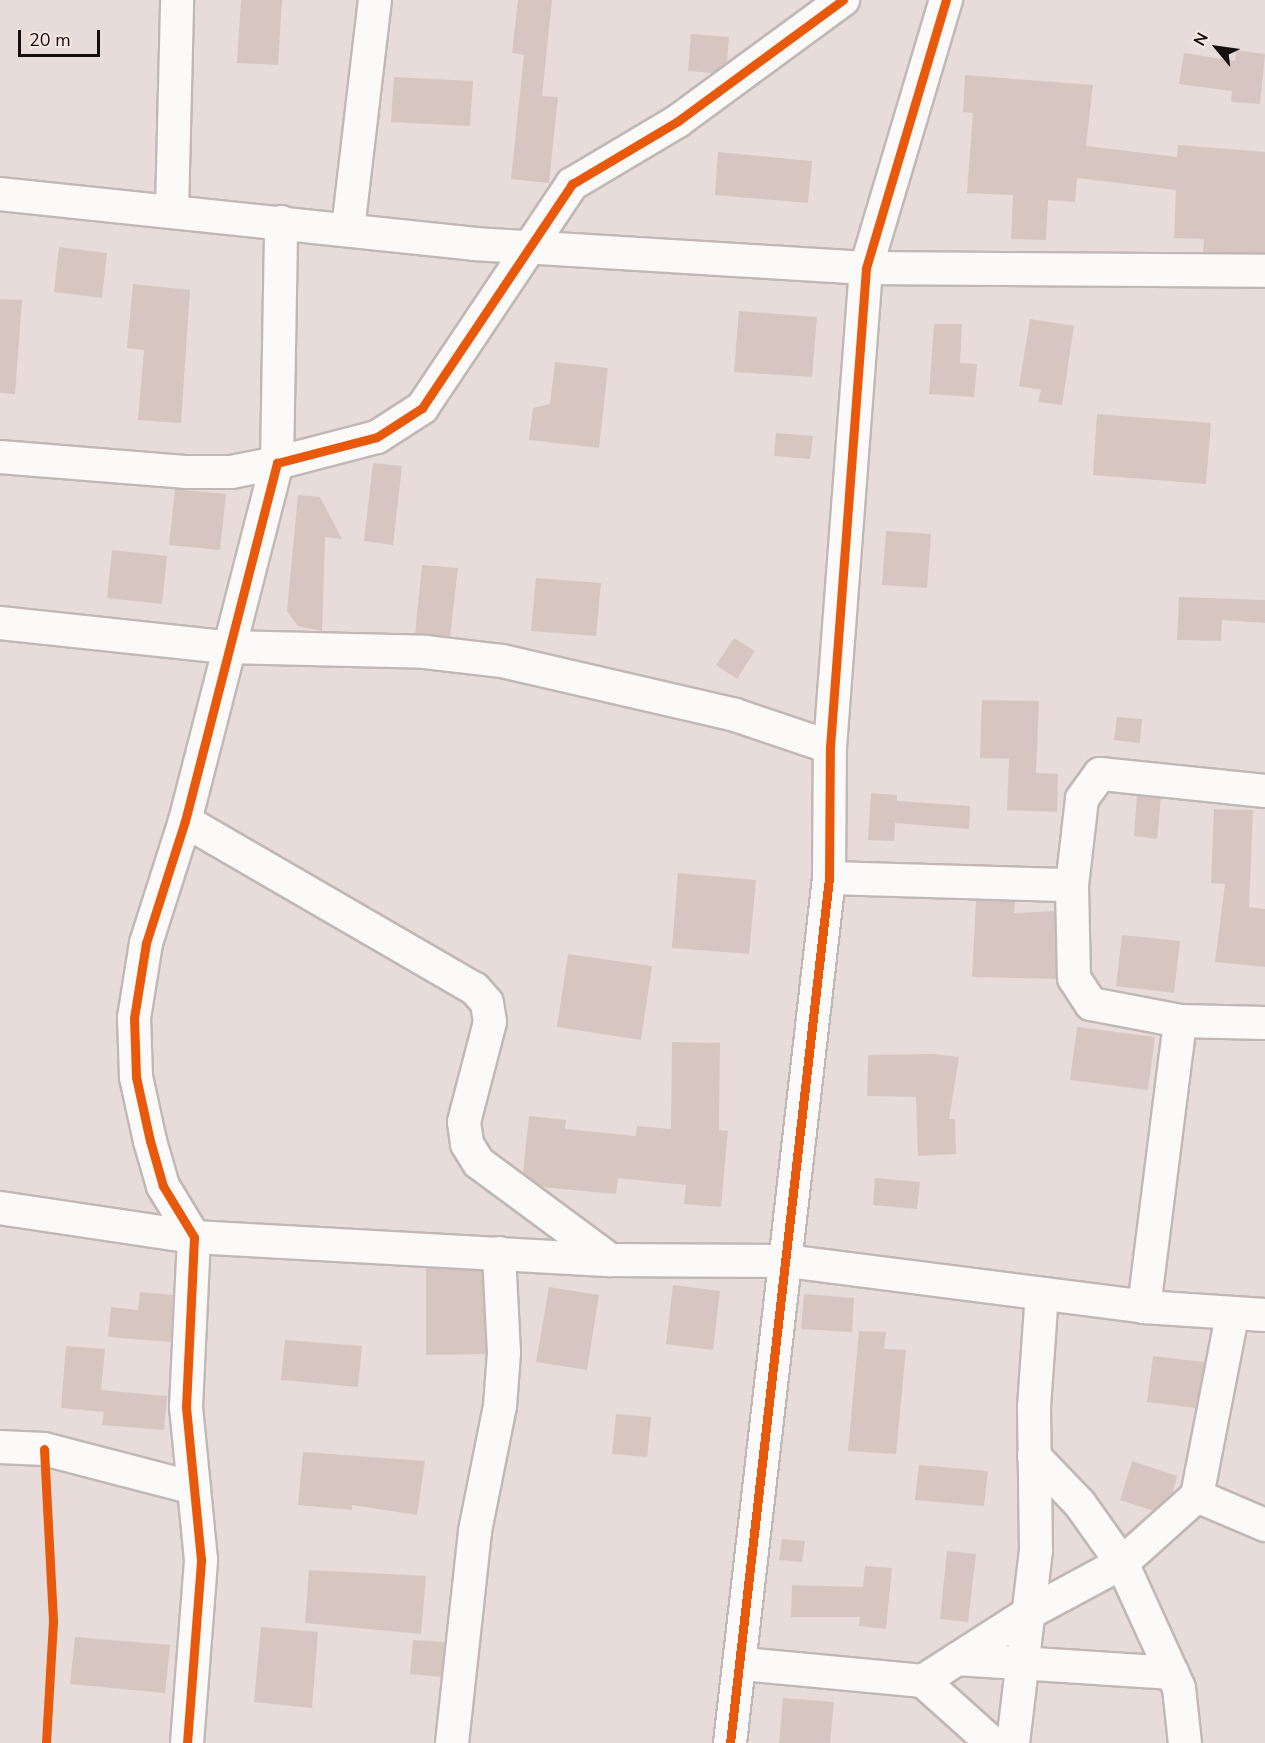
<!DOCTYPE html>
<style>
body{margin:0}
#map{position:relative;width:1265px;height:1743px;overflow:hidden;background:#e7dcda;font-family:"Nunito Sans",sans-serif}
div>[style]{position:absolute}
.building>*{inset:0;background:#d7c5c1}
.roads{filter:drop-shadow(2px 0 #c1b8b6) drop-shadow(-2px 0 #c1b8b6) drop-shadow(0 2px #c1b8b6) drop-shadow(0 -2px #c1b8b6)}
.street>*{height:32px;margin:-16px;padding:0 16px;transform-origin:16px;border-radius:16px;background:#fbfaf9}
.cycleway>*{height:9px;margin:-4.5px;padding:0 4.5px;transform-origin:4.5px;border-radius:4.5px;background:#e8590c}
span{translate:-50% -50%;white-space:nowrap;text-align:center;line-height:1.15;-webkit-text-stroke:6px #fae7e1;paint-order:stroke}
.north{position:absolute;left:1187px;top:18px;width:60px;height:60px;-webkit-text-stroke:4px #fae7e1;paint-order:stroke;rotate:299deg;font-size:16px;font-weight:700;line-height:24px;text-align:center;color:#140e0c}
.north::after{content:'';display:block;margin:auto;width:21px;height:27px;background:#140e0c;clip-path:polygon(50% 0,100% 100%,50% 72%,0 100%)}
.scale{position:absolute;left:18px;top:30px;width:82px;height:27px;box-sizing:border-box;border:3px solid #140e0c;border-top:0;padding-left:8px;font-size:18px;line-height:21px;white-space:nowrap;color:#140e0c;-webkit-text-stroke:4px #fae7e1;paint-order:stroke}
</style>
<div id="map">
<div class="building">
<i style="clip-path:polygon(241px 0,282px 0,278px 65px,237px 63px)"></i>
<i style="clip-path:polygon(518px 0,552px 0,542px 96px,558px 97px,549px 183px,511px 179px,524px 55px,512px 53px)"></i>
<i style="clip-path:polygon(691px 34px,729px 37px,727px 63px,713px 73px,688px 71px)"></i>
<i style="clip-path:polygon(1236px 50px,1265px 54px,1260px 104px,1231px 102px,1232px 91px,1179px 84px,1184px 53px,1235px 61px)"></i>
<i style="clip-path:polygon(965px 75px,1093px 85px,1086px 146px,1177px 157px,1178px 145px,1265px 152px,1265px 253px,1203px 253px,1204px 239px,1174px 238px,1176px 190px,1077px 178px,1075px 202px,1048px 200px,1046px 240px,1011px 239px,1013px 195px,967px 193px,973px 113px,963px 112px)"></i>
<i style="clip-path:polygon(394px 77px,473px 81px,470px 126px,391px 122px)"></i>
<i style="clip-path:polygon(718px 152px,812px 161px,808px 203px,715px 195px)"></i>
<i style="clip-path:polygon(59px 247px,107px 253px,102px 298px,54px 292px)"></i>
<i style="clip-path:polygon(133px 284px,190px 290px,181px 423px,138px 420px,144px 350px,127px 348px)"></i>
<i style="clip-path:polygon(0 299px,22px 300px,15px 394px,0 393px)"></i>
<i style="clip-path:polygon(739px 311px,817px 317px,812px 377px,734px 372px)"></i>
<i style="clip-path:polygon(1030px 319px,1074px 326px,1062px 405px,1038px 402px,1041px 390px,1019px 386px)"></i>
<i style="clip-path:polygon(934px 324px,962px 324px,960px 363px,977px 364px,974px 397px,929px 394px)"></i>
<i style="clip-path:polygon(555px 362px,608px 368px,599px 448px,529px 440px,533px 408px,550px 404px)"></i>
<i style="clip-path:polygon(1097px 414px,1211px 423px,1206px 484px,1093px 475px)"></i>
<i style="clip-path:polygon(776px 433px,813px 436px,810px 459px,774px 456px)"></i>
<i style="clip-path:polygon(373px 463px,402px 466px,393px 545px,364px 541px)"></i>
<i style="clip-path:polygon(175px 489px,226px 494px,220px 550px,169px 545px)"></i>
<i style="clip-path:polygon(298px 495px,320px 497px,342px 539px,325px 537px,322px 631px,298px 626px,287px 611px)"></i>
<i style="clip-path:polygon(886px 531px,931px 534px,927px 588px,882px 585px)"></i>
<i style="clip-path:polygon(112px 550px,167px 556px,162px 604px,107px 598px)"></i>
<i style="clip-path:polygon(422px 565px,458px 568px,450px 637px,415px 634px)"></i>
<i style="clip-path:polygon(536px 578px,601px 583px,596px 636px,531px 631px)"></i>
<i style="clip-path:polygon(1179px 597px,1265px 600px,1265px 623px,1222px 620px,1221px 641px,1177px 640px)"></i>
<i style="clip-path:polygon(734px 638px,755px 651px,737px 679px,716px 665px)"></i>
<i style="clip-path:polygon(982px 700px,1039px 701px,1036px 773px,1058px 774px,1057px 812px,1007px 810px,1009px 759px,980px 758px)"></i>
<i style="clip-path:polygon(1117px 717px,1142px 719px,1140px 743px,1114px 740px)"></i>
<i style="clip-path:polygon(871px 793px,897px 795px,897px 801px,970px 806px,969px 829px,895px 823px,894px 841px,868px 840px)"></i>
<i style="clip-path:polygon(1137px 796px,1161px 798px,1157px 839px,1134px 836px)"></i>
<i style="clip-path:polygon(1214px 809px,1253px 810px,1249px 907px,1265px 909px,1265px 967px,1215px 962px,1225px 884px,1211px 883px)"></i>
<i style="clip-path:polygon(678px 873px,756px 880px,749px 954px,672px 948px)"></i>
<i style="clip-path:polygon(976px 900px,1015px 901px,1014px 913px,1055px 911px,1056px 979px,972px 977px)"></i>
<i style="clip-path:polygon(1122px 935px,1180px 941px,1174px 993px,1116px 986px)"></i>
<i style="clip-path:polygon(568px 954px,652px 966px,641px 1040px,557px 1027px)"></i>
<i style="clip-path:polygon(1077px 1027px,1155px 1037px,1148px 1090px,1070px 1080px)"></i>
<i style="clip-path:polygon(672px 1042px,720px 1043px,719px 1130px,728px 1131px,721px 1207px,684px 1204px,686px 1185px,618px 1178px,616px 1194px,541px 1187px,523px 1173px,529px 1116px,566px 1120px,565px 1129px,636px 1136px,637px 1126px,671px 1129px)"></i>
<i style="clip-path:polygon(934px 1054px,959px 1057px,949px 1119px,955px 1119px,956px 1154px,918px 1156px,916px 1097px,867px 1096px,868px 1055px)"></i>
<i style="clip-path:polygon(875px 1178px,920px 1182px,917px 1209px,873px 1205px)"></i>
<i style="clip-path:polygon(426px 1268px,482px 1271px,486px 1354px,426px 1355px)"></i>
<i style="clip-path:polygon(673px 1285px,720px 1291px,713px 1350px,666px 1344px)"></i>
<i style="clip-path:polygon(549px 1287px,599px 1295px,587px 1370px,536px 1362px)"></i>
<i style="clip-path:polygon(140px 1292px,173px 1295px,171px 1342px,108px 1337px,111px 1307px,138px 1310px)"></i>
<i style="clip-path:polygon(804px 1294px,854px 1298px,852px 1332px,801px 1329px)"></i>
<i style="clip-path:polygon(859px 1331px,886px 1332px,884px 1349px,906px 1350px,896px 1454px,848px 1451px)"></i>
<i style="clip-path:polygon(285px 1340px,362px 1346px,358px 1387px,281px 1380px)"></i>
<i style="clip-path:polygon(66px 1346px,105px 1349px,101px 1390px,167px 1396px,164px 1430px,102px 1425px,104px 1412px,61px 1408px)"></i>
<i style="clip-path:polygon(1153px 1356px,1205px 1362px,1196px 1408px,1147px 1402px)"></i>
<i style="clip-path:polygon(616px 1414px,651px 1417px,647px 1457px,612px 1454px)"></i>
<i style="clip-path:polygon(303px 1452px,425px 1461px,417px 1515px,352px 1505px,352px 1510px,298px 1505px)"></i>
<i style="clip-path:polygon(1132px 1461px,1177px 1476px,1172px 1495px,1154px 1511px,1120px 1500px)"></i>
<i style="clip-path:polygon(919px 1465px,988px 1471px,984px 1506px,915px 1500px)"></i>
<i style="clip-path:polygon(782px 1539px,805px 1541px,802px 1562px,779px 1560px)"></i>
<i style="clip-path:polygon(947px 1551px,976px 1554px,968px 1622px,940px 1619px)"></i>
<i style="clip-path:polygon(865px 1566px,892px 1568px,886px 1629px,859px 1626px,860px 1617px,791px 1617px,792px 1585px,863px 1587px)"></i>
<i style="clip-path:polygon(309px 1570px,426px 1576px,421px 1634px,305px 1623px)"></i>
<i style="clip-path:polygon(261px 1627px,318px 1632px,312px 1708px,254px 1702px)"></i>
<i style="clip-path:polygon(75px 1637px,170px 1645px,165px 1693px,70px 1684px)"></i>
<i style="clip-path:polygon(413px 1640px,445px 1642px,441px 1677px,410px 1674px)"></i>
<i style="clip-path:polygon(783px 1698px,834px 1702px,830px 1743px,779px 1743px)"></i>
</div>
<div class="roads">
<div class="street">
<i style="left:0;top:194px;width:477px;rotate:6deg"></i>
<i style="left:474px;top:244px;width:393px;rotate:3.5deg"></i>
<i style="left:866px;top:268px;width:399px;rotate:0.4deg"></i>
<i style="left:172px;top:211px;width:211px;rotate:-88.6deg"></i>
<i style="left:348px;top:229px;width:231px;rotate:-83.3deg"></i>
<i style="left:0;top:457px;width:188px;rotate:4.6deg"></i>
<i style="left:187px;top:472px;width:44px"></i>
<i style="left:231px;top:472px;width:47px;rotate:-11.1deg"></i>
<i style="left:277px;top:463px;width:241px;rotate:-89deg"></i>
<i style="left:0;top:623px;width:227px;rotate:6.1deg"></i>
<i style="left:226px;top:647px;width:199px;rotate:1.4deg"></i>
<i style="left:425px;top:652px;width:78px;rotate:6.7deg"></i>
<i style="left:502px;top:661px;width:239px;rotate:13deg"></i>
<i style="left:735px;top:715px;width:100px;rotate:18.6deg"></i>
<i style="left:1265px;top:791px;width:166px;rotate:-174.1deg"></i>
<i style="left:1100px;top:774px;width:31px;rotate:126deg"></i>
<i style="left:1082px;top:799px;width:87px;rotate:96.6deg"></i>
<i style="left:1072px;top:885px;width:93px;rotate:88.8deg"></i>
<i style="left:1074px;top:978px;width:31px;rotate:57deg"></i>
<i style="left:1091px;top:1004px;width:91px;rotate:10.8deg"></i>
<i style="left:1180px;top:1021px;width:85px;rotate:1.3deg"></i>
<i style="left:185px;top:821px;width:335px;rotate:30.1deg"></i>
<i style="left:475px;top:989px;width:18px;rotate:49deg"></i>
<i style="left:487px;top:1003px;width:19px;rotate:81deg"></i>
<i style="left:490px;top:1022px;width:103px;rotate:104.6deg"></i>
<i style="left:464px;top:1122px;width:22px;rotate:82deg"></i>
<i style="left:467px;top:1144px;width:22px;rotate:58deg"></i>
<i style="left:479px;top:1163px;width:163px;rotate:36.5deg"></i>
<i style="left:829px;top:878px;width:243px;rotate:1.7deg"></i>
<i style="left:0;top:1208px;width:196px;rotate:8.5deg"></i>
<i style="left:194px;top:1237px;width:417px;rotate:3.2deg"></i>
<i style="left:610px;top:1260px;width:177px;rotate:0.3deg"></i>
<i style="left:787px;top:1261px;width:360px;rotate:7.3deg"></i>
<i style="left:1144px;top:1307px;width:121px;rotate:3.8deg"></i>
<i style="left:1144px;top:1307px;width:288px;rotate:-82.8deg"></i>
<i style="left:0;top:1447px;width:44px;rotate:2.6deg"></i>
<i style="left:44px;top:1449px;width:155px;rotate:14.6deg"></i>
<i style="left:1034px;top:1456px;width:66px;rotate:46.2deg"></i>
<i style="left:1080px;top:1504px;width:72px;rotate:54.6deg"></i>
<i style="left:1122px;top:1563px;width:137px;rotate:65.5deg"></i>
<i style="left:1179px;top:1688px;width:55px;rotate:83.8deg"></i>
<i style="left:1197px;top:1496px;width:74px;rotate:23.1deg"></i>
<i style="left:957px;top:1659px;width:216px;rotate:3.7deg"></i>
<i style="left:743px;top:1664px;width:181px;rotate:5.4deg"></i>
<i style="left:923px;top:1681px;width:93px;rotate:41.9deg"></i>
<i style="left:923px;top:1681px;width:124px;rotate:-32.8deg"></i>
<i style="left:1027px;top:1614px;width:108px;rotate:-28.2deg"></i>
<i style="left:1122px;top:1563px;width:101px;rotate:-41.8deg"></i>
<i style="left:1197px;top:1496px;width:183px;rotate:-79deg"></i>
<i style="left:187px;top:1743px;width:184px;rotate:-85.6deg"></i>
<i style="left:201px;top:1560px;width:154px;rotate:-95.6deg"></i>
<i style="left:186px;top:1407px;width:170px;rotate:-87.3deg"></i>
<i style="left:194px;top:1237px;width:60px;rotate:-121.3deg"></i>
<i style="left:163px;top:1186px;width:47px;rotate:-106.1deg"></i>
<i style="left:150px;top:1141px;width:66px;rotate:-102.3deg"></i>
<i style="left:136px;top:1077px;width:59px;rotate:-91.9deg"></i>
<i style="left:134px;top:1018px;width:76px;rotate:-80.9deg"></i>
<i style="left:146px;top:943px;width:128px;rotate:-72.3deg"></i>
<i style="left:185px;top:821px;width:370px;rotate:-75.6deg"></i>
<i style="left:277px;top:463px;width:103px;rotate:-14.6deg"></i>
<i style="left:377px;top:437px;width:54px;rotate:-32.8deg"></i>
<i style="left:422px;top:408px;width:270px;rotate:-56.2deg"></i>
<i style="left:572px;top:184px;width:123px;rotate:-30.7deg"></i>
<i style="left:678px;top:121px;width:205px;rotate:-36.3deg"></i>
<i style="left:452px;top:1743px;width:213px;rotate:-83.8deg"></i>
<i style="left:475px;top:1531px;width:127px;rotate:-78.7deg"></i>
<i style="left:500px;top:1406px;width:53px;rotate:-85.7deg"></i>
<i style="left:504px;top:1353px;width:100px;rotate:-92.9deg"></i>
<i style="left:730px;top:1743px;width:871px;rotate:-83.47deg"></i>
<i style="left:829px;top:878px;width:131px;rotate:-89.6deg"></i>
<i style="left:830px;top:747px;width:480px;rotate:-85.7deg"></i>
<i style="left:866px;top:268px;width:280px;rotate:-73.4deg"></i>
<i style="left:1013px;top:1743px;width:193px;rotate:-83.2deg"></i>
<i style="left:1036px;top:1551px;width:144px;rotate:-90.8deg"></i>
<i style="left:1034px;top:1407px;width:113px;rotate:-86deg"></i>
</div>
</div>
<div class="cycleway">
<i style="left:44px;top:1449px;width:172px;rotate:87deg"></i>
<i style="left:53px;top:1621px;width:122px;rotate:93.3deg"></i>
<i style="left:187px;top:1743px;width:184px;rotate:-85.6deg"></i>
<i style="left:201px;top:1560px;width:154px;rotate:-95.6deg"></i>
<i style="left:186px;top:1407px;width:170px;rotate:-87.3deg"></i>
<i style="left:194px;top:1237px;width:60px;rotate:-121.3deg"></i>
<i style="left:163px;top:1186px;width:47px;rotate:-106.1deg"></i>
<i style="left:150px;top:1141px;width:66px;rotate:-102.3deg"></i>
<i style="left:136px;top:1077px;width:59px;rotate:-91.9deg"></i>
<i style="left:134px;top:1018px;width:76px;rotate:-80.9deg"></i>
<i style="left:146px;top:943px;width:128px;rotate:-72.3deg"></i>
<i style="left:185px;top:821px;width:370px;rotate:-75.6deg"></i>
<i style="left:277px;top:463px;width:103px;rotate:-14.6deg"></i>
<i style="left:377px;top:437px;width:54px;rotate:-32.8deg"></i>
<i style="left:422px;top:408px;width:270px;rotate:-56.2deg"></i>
<i style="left:572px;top:184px;width:123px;rotate:-30.7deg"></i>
<i style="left:678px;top:121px;width:205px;rotate:-36.3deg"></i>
<i style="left:730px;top:1743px;width:871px;rotate:-83.47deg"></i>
<i style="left:829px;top:878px;width:131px;rotate:-89.6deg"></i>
<i style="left:830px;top:747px;width:480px;rotate:-85.7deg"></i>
<i style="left:866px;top:268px;width:280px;rotate:-73.4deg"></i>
</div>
<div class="north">N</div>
<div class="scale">20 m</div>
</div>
